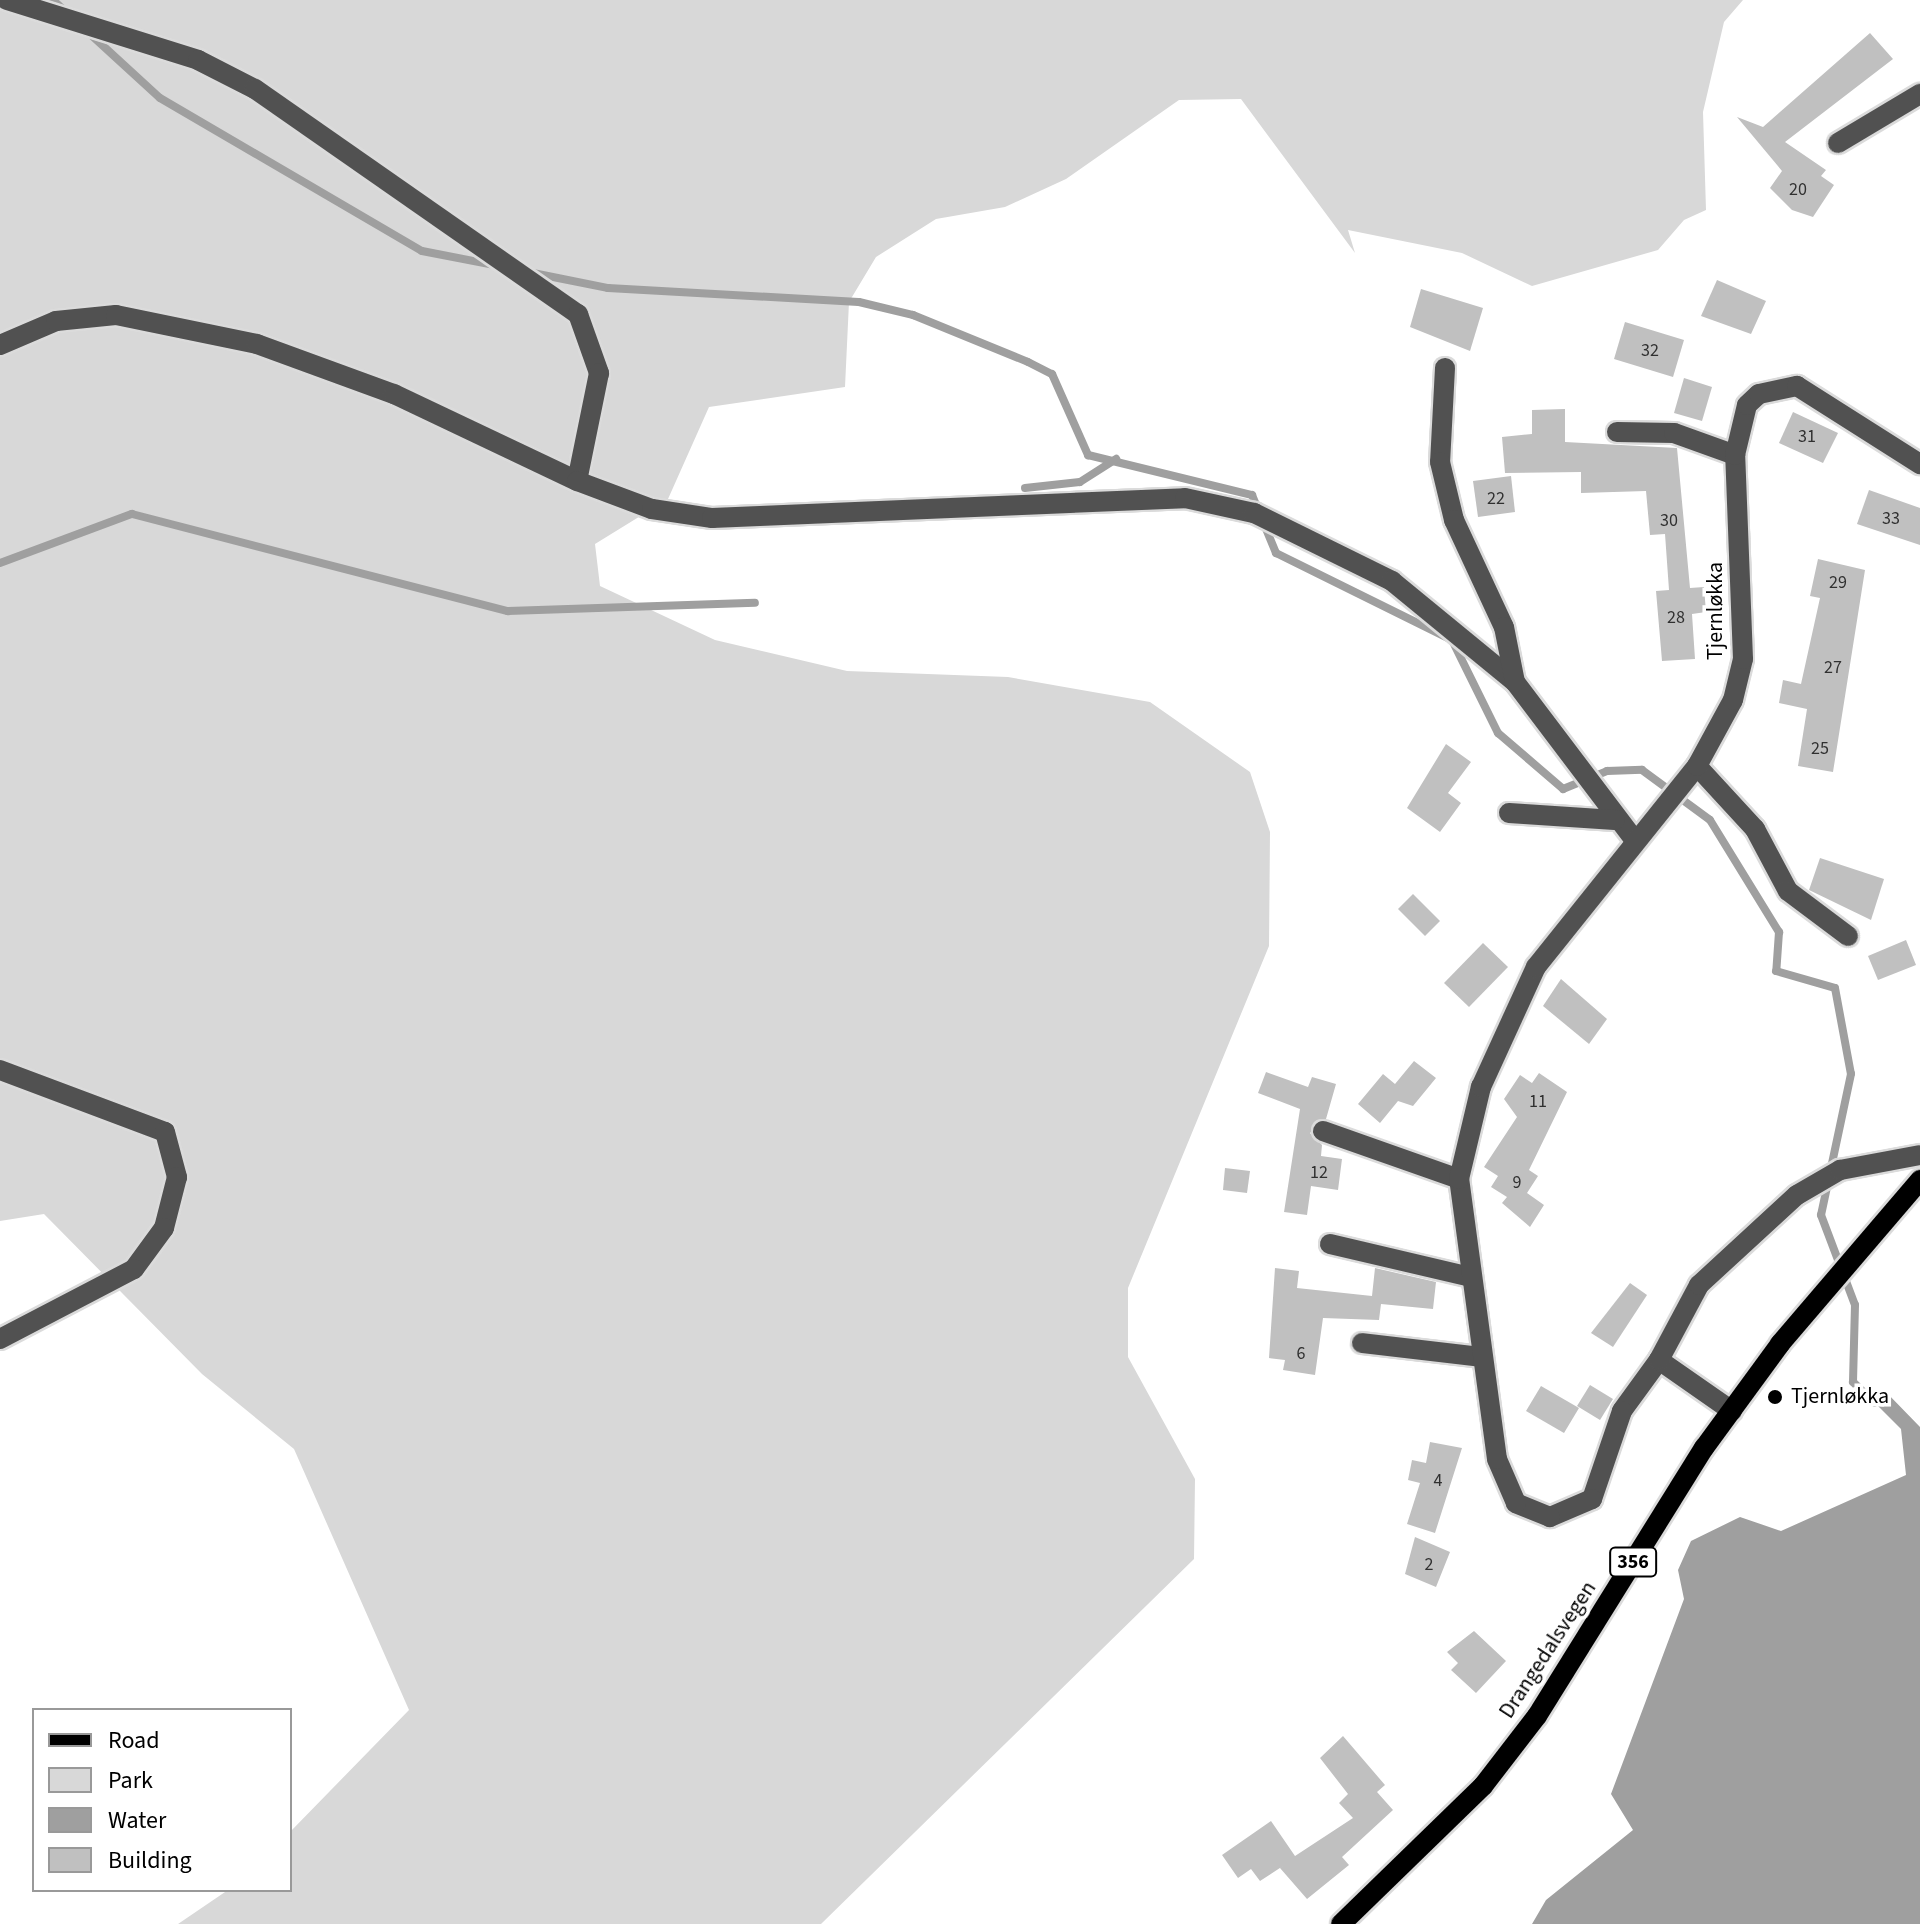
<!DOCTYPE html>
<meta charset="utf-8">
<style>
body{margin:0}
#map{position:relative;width:1920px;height:1924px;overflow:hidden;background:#fff;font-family:"Source Sans 3",sans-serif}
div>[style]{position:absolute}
.green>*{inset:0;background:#d8d8d8}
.water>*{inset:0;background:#9f9f9f}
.stream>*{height:8px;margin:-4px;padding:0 4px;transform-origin:4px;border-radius:4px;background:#9f9f9f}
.building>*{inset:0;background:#c0c0c0}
.roads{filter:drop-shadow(2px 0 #dbdbdb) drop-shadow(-2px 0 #dbdbdb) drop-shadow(0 2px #dbdbdb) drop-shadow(0 -2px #dbdbdb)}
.minor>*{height:20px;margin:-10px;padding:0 10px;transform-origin:10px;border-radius:10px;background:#515151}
.major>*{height:20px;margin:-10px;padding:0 10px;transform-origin:10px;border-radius:10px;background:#000}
.dots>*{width:22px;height:22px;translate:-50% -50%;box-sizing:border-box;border:4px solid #fff;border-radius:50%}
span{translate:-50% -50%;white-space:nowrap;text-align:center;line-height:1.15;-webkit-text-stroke:7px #fff;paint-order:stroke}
.number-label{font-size:18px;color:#303030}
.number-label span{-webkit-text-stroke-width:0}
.shield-label span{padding:2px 6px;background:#fff;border:2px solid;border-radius:6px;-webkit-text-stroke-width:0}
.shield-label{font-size:20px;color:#000;font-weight:700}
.street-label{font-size:22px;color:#000}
.poi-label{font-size:22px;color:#000}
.left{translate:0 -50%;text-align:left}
.legend{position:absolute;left:32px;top:1708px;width:260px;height:184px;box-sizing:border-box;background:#fff;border:2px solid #999;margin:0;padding:10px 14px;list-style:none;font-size:24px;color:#000}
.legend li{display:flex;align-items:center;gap:16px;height:40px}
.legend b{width:40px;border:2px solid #999}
</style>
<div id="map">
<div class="green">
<i style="clip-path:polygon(0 0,1743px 0,1724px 22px,1703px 112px,1706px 210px,1684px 220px,1658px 250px,1532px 286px,1462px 253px,1348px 230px,1355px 253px,1241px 99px,1179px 100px,1066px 179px,1005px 207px,936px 219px,876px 257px,849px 302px,845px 387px,709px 407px,668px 499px,595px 544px,600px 586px,715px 640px,847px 671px,1008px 677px,1150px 702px,1250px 772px,1270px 832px,1269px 946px,1128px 1288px,1128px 1357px,1195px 1479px,1194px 1559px,821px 1924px,178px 1924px,228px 1890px,290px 1890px,290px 1832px,409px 1710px,294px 1449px,202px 1374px,44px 1214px,0 1221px)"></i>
</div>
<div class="water">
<i style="clip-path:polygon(1886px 1392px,1920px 1427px,1920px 1924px,1532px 1924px,1546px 1900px,1633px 1830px,1611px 1794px,1684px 1599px,1678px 1570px,1691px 1541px,1740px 1517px,1781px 1531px,1906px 1475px,1901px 1429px,1875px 1403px)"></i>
</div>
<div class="stream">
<i style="left:53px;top:0;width:19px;rotate:43deg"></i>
<i style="left:89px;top:33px;width:96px;rotate:42.5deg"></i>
<i style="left:160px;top:98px;width:303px;rotate:30.3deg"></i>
<i style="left:422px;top:251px;width:78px;rotate:11deg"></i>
<i style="left:528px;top:272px;width:82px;rotate:11.3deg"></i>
<i style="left:608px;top:288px;width:251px;rotate:3.2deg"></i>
<i style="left:859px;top:302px;width:56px;rotate:13.5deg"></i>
<i style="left:913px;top:315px;width:124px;rotate:22.2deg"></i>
<i style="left:1028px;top:362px;width:27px;rotate:27deg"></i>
<i style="left:1052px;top:374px;width:89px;rotate:66deg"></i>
<i style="left:1088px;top:455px;width:169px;rotate:13.7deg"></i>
<i style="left:1252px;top:495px;width:63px;rotate:67.5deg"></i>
<i style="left:1276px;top:553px;width:196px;rotate:26.3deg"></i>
<i style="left:1452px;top:640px;width:104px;rotate:63.7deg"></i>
<i style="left:1498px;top:733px;width:86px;rotate:40.7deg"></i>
<i style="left:1563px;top:789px;width:48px;rotate:-22.2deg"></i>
<i style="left:1607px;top:771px;width:35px;rotate:-2deg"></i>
<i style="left:1642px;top:770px;width:84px;rotate:36.3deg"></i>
<i style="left:1710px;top:820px;width:132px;rotate:58.4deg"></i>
<i style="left:1779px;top:932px;width:39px;rotate:94deg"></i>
<i style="left:1776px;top:971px;width:61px;rotate:16.1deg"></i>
<i style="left:1835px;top:988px;width:87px;rotate:79.5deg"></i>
<i style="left:1851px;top:1074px;width:144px;rotate:102deg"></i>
<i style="left:1821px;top:1215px;width:96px;rotate:69.3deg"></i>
<i style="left:1855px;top:1305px;width:77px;rotate:91.5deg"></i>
<i style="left:1853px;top:1382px;width:30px;rotate:44deg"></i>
<i style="left:1025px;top:488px;width:55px;rotate:-6.2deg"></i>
<i style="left:1080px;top:482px;width:43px;rotate:-32.6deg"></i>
<i style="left:0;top:563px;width:141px;rotate:-20.4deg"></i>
<i style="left:132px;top:514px;width:388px;rotate:14.5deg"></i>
<i style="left:508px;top:611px;width:247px;rotate:-1.9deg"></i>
</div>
<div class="building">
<i style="clip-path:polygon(1870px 33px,1893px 59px,1785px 142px,1826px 170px,1821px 176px,1834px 185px,1813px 217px,1792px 210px,1770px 188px,1782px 171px,1737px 117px,1763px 127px)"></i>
<i style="clip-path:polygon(1717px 280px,1766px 301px,1751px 334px,1701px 316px)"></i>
<i style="clip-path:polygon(1421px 289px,1483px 308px,1470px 351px,1410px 327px)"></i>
<i style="clip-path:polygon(1625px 322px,1684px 340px,1673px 377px,1614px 359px)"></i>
<i style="clip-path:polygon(1684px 378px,1712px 387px,1702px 421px,1674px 413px)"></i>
<i style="clip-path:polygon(1565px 409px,1565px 442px,1677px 448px,1690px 588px,1704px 587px,1706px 612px,1692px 614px,1695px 659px,1662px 661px,1656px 591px,1669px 590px,1665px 534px,1650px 535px,1646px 491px,1581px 493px,1581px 472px,1505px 473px,1502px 437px,1532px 434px,1532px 410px)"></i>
<i style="clip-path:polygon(1793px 412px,1838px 433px,1823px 463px,1779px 443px)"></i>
<i style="clip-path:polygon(1511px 476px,1515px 512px,1478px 517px,1473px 481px)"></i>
<i style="clip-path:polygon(1869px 490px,1920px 508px,1920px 545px,1857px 524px)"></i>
<i style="clip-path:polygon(1818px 559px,1865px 570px,1833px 772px,1798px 766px,1807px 709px,1779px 703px,1783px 680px,1801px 684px,1820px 598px,1810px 596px)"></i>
<i style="clip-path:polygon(1446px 744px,1471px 762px,1448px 793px,1461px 803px,1440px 832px,1407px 808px)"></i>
<i style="clip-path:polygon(1820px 858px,1884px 879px,1871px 920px,1809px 890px)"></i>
<i style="clip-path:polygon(1413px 894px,1440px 921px,1425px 936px,1398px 909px)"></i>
<i style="clip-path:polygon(1906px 940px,1916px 965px,1878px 980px,1868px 956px)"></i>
<i style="clip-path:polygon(1483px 943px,1508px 967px,1469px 1007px,1444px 983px)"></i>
<i style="clip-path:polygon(1561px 979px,1607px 1019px,1589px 1044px,1543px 1006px)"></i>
<i style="clip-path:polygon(1414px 1061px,1436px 1078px,1413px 1106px,1398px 1101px,1380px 1123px,1358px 1104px,1383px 1074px,1395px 1084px)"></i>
<i style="clip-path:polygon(1266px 1072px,1308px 1087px,1312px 1077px,1336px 1084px,1326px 1119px,1310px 1133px,1322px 1145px,1321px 1156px,1342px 1159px,1338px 1190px,1311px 1186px,1307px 1215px,1284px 1212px,1300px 1109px,1258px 1093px)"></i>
<i style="clip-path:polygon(1539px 1073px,1567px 1092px,1529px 1170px,1538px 1176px,1527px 1193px,1544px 1205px,1530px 1227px,1502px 1203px,1507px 1197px,1491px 1187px,1498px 1176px,1484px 1167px,1517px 1117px,1504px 1099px,1520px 1075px,1532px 1083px)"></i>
<i style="clip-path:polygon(1225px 1168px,1250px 1171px,1247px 1193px,1223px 1190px)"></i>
<i style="clip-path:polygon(1275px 1268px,1299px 1271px,1297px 1288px,1372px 1296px,1375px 1268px,1436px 1282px,1433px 1309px,1381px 1304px,1379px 1320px,1323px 1318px,1315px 1375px,1283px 1370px,1285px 1360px,1269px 1358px)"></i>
<i style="clip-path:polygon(1630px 1283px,1647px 1295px,1613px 1347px,1591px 1333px)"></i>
<i style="clip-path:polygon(1590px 1385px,1613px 1399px,1600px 1420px,1577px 1406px)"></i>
<i style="clip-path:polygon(1541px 1386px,1579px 1408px,1564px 1433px,1526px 1411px)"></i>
<i style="clip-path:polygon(1430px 1442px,1462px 1448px,1435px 1533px,1407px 1524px,1420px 1483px,1408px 1480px,1412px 1460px,1426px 1463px)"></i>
<i style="clip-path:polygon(1415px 1537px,1450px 1552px,1436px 1587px,1405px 1574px)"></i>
<i style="clip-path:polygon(1474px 1631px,1506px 1661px,1476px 1693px,1451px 1670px,1458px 1663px,1447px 1652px)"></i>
<i style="clip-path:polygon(1343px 1736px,1385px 1785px,1377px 1792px,1393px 1810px,1342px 1857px,1349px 1865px,1307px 1899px,1280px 1868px,1286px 1864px,1260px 1881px,1251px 1869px,1238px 1878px,1222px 1855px,1271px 1821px,1295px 1856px,1353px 1818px,1339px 1803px,1348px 1794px,1320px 1758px)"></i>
</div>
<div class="roads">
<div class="minor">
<i style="left:7px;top:0;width:200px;rotate:17.4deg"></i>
<i style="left:198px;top:60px;width:64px;rotate:27deg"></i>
<i style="left:255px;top:89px;width:394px;rotate:34.9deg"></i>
<i style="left:578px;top:314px;width:63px;rotate:70.4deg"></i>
<i style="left:599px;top:373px;width:110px;rotate:101.5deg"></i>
<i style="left:1838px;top:143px;width:96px;rotate:-30.9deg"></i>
<i style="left:0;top:345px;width:61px;rotate:-23.2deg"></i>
<i style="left:56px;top:321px;width:60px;rotate:-5.7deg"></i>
<i style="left:116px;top:315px;width:144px;rotate:11.6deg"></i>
<i style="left:257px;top:344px;width:146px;rotate:20.1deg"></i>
<i style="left:394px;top:394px;width:203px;rotate:25.4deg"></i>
<i style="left:577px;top:481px;width:80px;rotate:20.5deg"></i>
<i style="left:652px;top:509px;width:61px;rotate:8.5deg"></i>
<i style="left:712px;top:518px;width:473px;rotate:-2.4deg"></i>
<i style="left:1185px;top:498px;width:71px;rotate:12.3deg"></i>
<i style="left:1254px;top:513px;width:154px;rotate:26.2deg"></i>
<i style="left:1392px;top:581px;width:159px;rotate:39.4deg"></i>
<i style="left:1515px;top:682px;width:196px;rotate:52.9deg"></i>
<i style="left:1445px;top:368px;width:94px;rotate:93deg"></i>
<i style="left:1440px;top:462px;width:60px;rotate:76.4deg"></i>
<i style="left:1454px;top:520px;width:118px;rotate:65deg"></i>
<i style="left:1504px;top:627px;width:56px;rotate:78.7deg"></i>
<i style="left:1617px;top:432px;width:57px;rotate:1deg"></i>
<i style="left:1674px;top:433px;width:65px;rotate:19.8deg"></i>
<i style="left:1697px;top:766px;width:86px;rotate:47.4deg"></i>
<i style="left:1755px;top:829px;width:70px;rotate:62deg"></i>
<i style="left:1788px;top:891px;width:75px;rotate:36.9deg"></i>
<i style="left:1509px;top:813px;width:106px;rotate:3.8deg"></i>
<i style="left:0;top:1070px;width:176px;rotate:20.6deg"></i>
<i style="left:165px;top:1132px;width:47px;rotate:75.1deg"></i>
<i style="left:177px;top:1177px;width:53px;rotate:104.3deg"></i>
<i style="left:164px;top:1228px;width:51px;rotate:126.2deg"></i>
<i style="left:134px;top:1269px;width:151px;rotate:152.4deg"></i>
<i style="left:1323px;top:1131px;width:144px;rotate:19.4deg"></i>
<i style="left:1330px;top:1244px;width:145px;rotate:13.2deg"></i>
<i style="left:1362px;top:1343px;width:120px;rotate:6.7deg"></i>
<i style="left:1659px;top:1360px;width:63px;rotate:126deg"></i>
<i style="left:1622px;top:1411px;width:93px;rotate:108.8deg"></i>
<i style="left:1592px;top:1499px;width:46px;rotate:156.8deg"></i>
<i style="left:1550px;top:1517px;width:37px;rotate:-158deg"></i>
<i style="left:1516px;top:1503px;width:48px;rotate:-113.4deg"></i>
<i style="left:1497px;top:1459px;width:283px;rotate:-97.7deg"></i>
<i style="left:1459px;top:1179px;width:95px;rotate:-76.6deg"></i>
<i style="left:1481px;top:1087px;width:132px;rotate:-65.4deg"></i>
<i style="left:1536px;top:967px;width:258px;rotate:-51.3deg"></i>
<i style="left:1697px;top:766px;width:75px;rotate:-61.4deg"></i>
<i style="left:1733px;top:700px;width:42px;rotate:-76.3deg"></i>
<i style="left:1743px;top:659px;width:204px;rotate:-92.2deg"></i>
<i style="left:1735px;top:455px;width:51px;rotate:-76.5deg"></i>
<i style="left:1747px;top:405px;width:16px;rotate:-43deg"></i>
<i style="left:1759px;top:394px;width:39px;rotate:-12deg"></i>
<i style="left:1797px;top:386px;width:146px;rotate:32.4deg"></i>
<i style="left:1732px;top:1411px;width:89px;rotate:-145.1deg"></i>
<i style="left:1659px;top:1360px;width:85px;rotate:-61.9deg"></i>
<i style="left:1699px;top:1285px;width:133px;rotate:-42.6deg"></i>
<i style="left:1797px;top:1195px;width:50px;rotate:-30.2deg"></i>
<i style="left:1840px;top:1170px;width:81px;rotate:-10.6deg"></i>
</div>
<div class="major">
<i style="left:1341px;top:1924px;width:198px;rotate:-44.2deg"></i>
<i style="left:1483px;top:1786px;width:88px;rotate:-52.4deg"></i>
<i style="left:1537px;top:1716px;width:316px;rotate:-58.1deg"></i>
<i style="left:1704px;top:1448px;width:129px;rotate:-53.8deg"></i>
<i style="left:1780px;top:1344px;width:216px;rotate:-49.5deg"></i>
</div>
</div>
<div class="dots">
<i style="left:1775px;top:1397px;background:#000"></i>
</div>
<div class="number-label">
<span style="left:1798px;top:190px">20</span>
<span style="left:1650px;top:351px">32</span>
<span style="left:1807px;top:437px">31</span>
<span style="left:1496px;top:499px">22</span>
<span style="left:1891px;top:519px">33</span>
<span style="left:1669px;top:521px">30</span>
<span style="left:1838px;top:583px">29</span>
<span style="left:1676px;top:618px">28</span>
<span style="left:1833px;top:668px">27</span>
<span style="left:1820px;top:749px">25</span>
<span style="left:1538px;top:1102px">11</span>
<span style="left:1319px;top:1173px">12</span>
<span style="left:1517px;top:1183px">9</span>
<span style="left:1301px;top:1354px">6</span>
<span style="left:1438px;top:1481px">4</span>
<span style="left:1429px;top:1565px">2</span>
</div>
<div class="shield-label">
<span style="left:1633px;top:1562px">356</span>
</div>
<div class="street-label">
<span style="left:1716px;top:611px;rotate:-90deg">Tjernløkka</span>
<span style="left:1548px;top:1650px;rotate:-57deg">Drangedalsvegen</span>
</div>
<div class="poi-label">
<span class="left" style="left:1791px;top:1397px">Tjernløkka</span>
</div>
<ul class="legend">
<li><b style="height:10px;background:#000"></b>Road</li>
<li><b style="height:22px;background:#d8d8d8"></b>Park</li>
<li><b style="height:22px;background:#9f9f9f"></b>Water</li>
<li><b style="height:22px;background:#c0c0c0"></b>Building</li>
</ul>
</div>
